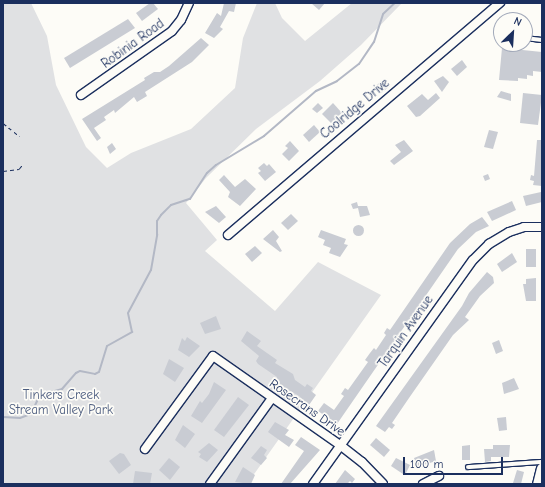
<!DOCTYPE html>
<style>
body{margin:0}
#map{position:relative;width:545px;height:487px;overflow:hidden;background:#fdfcf7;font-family:"Comic Neue",sans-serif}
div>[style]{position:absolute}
.green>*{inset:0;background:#e0e1e3}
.stream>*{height:2px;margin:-1px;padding:0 1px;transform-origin:1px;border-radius:1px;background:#b3b8c5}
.building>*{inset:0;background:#c9ccd3}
.round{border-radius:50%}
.path>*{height:1px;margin-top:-0.5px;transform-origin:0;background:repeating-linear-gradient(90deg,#1b2f5e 0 4px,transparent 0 7px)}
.roads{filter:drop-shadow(1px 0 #1b2f5e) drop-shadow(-1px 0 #1b2f5e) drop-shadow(0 1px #1b2f5e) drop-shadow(0 -1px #1b2f5e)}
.lane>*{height:4px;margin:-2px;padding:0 2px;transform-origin:2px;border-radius:2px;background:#fdfcf7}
.street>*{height:8px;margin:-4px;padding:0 4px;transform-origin:4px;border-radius:4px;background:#fdfcf7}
.secondary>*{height:11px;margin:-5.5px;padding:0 5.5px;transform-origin:5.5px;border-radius:5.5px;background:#fdfcf7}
span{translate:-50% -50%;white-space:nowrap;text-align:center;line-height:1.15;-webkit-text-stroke:3.5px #fdfcf7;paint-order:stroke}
.street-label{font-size:13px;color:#1b2f5e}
.park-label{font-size:13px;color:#4c5c7f}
.frame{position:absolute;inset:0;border:4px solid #1b2f5e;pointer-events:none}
.north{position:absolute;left:493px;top:12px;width:40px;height:40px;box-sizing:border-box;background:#fdfcf7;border:1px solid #a3aaba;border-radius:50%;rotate:25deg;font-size:11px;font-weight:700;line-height:16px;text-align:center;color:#1b2f5e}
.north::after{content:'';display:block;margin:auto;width:14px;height:18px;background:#1b2f5e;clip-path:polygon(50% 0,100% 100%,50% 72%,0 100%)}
.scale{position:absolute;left:403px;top:457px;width:100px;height:18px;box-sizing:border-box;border:2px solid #1b2f5e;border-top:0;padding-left:5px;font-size:12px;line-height:14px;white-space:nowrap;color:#1b2f5e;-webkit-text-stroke:3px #fdfcf7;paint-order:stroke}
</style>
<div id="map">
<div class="green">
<i style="clip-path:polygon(3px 3px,31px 3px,47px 36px,56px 85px,86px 147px,107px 168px,131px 153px,191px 129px,235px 88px,243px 38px,257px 3px,275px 3px,282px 18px,305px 41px,352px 3px,402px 3px,361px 45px,320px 81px,256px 129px,206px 178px,186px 203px,217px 240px,205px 251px,275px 311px,318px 262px,381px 295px,247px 484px,3px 484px)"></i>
</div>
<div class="stream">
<i style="left:3px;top:417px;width:17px;rotate:3deg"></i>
<i style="left:20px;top:418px;width:12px;rotate:-20deg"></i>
<i style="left:31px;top:414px;width:21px;rotate:-65deg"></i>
<i style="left:40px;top:395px;width:23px;rotate:-15deg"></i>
<i style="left:62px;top:389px;width:21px;rotate:-49deg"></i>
<i style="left:76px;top:373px;width:4px;rotate:-27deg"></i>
<i style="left:80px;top:371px;width:15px;rotate:11deg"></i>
<i style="left:95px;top:374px;width:4px;rotate:-27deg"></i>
<i style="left:99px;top:372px;width:27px;rotate:-73deg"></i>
<i style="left:107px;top:346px;width:29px;rotate:-29deg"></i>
<i style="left:132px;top:332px;width:19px;rotate:-102deg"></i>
<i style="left:128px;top:313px;width:49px;rotate:-61.9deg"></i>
<i style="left:151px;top:270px;width:36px;rotate:-80deg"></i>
<i style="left:157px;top:235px;width:14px;rotate:-90deg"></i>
<i style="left:157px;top:221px;width:7px;rotate:-56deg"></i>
<i style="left:161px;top:215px;width:14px;rotate:-45deg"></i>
<i style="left:171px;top:205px;width:20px;rotate:-18deg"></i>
<i style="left:190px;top:199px;width:31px;rotate:-57deg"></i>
<i style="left:207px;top:173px;width:12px;rotate:-42deg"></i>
<i style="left:216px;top:165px;width:56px;rotate:-31.1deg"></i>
<i style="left:264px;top:136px;width:69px;rotate:-40.9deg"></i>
<i style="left:316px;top:91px;width:23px;rotate:-25deg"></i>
<i style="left:337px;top:81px;width:28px;rotate:-38deg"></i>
<i style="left:359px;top:64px;width:27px;rotate:-56deg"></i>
<i style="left:374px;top:42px;width:29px;rotate:-72deg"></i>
<i style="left:383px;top:14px;width:16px;rotate:-43deg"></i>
</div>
<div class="building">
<i style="clip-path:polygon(150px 3px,153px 3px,158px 9px,142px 21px,136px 13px)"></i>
<i style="clip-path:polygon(224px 3px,236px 3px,234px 12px,229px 11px,220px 27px,223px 29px,214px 38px,205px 33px,217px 13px,221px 16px)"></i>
<i style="clip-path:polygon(311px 3px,325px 3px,319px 10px)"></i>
<i style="clip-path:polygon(128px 19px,135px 28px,70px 68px,64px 58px)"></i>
<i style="clip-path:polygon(201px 38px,209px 45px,192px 62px,145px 92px,147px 96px,137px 102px,134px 97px,115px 113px,114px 110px,104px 117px,106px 120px,94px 128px,101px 138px,97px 141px,82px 119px,145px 80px,144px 78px,154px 72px,160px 72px,169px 66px)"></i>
<i style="clip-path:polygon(502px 48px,542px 52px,542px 72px,533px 71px,533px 76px,527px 75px,527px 79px,518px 78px,518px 81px,499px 80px)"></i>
<i style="clip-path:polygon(462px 60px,467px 67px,457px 76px,451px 69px)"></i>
<i style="clip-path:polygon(443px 76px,449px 82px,442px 92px,434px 81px)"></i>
<i style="clip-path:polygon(384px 79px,390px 86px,380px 94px,374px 87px)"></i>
<i style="clip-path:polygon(501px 91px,511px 94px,511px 101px,497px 97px)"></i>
<i style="clip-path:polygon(436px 93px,440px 98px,420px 116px,416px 117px,407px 106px,422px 94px,428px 100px)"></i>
<i style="clip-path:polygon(523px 93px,542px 95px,538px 125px,520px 123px)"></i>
<i style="clip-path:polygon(318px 103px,323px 108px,317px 113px,312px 109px)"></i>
<i style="clip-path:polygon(333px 103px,342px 113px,331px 123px,322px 114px)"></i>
<i style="clip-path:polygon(314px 125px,320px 132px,309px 142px,303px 135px)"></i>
<i style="clip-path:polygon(489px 130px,498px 132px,493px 149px,484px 147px)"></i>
<i style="clip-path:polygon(404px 140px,413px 151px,394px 165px,390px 161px,401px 152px,395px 145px)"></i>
<i style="clip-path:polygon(537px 140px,542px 140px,542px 186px,533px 185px,534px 181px,530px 180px,531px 175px,534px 176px)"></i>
<i style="clip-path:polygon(290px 141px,299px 151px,289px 161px,282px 154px,288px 148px,285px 146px)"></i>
<i style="clip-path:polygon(112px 143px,116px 149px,110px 154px,107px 147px)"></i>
<i style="clip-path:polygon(264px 163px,267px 166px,269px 164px,276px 172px,265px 181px,258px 173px,261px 171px,258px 168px)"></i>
<i style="clip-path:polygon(488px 174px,490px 179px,485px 181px,483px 176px)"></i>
<i style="clip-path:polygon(224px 175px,235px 187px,245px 179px,256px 189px,240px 206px,228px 197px,230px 192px,219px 180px)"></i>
<i style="clip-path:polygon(541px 192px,542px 202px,526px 206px,523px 196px)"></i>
<i style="clip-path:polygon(512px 201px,516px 210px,492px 221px,487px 212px)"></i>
<i style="clip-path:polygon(357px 202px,358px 206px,367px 206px,370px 215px,360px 217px,358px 208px,353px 209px,351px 204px)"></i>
<i style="clip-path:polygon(216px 206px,226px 217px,219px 223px,205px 212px)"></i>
<i style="clip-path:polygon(291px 214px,298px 221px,288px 230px,281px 223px)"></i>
<i style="clip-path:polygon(482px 217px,489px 226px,476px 232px,458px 249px,337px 424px,318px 411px,324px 403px,334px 410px,344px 396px,341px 394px,345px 388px,348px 390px,368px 362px,365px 360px,370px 353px,374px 348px,376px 350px,386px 335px,384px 333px,387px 328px,390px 330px,450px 243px,470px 224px)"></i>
<i class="round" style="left:352.5px;top:224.5px;width:11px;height:11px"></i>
<i style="clip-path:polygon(273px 230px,279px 237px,276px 241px,282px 251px,280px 252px,263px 239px)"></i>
<i style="clip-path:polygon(321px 230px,346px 239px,344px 244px,348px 245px,340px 257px,329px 253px,331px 248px,323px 245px,325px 240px,318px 237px)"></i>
<i style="clip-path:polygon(255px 246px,262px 253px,252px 262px,245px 254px)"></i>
<i style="clip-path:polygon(526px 249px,536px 249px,536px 267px,526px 267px)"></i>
<i style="clip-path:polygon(512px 253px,517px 262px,502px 272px,497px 264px)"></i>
<i style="clip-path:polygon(487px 272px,493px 277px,494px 283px,480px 296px,465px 317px,469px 320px,453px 335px,409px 398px,392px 423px,395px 425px,392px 429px,389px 427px,385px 432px,376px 426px,462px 306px,469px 293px)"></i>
<i style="clip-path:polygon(536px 278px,536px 301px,526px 301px,523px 284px,526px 284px,526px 279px)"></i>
<i style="clip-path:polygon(216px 316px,221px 329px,205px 334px,200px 323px)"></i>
<i style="clip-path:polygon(247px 331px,261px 341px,257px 346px,277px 360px,275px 363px,293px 374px,295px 380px,305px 387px,307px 384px,313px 388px,311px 391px,316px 395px,309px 405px,299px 396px,277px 383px,277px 377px,258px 364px,256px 361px,259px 356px,241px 341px)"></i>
<i style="clip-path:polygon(187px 337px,200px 346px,189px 357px,178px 350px,182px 338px,185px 341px)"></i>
<i style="clip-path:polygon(499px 340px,503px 351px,496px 354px,492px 343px)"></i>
<i style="clip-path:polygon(169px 359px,184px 368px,175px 382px,163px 374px)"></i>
<i style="clip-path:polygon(514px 378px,519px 389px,504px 394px,502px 383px)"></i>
<i style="clip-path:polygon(214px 382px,226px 390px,202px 423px,191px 416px,200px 401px,202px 403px,209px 394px)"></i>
<i style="clip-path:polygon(238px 397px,249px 405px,224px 437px,214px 430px)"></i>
<i style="clip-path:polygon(506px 417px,507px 430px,499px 431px,497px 418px)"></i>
<i style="clip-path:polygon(275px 422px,289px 430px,285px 435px,294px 440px,289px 447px,268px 432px)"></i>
<i style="clip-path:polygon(183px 425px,195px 434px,185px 448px,175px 440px)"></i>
<i style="clip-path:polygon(301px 437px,320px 450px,290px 484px,281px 484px,304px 451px,295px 445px)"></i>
<i style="clip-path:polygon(376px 438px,390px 450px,384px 457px,370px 445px)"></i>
<i style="clip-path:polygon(209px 443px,218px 450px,207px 462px,199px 457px,201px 454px,198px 452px)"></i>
<i style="clip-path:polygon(470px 445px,470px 460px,462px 460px,462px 446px)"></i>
<i style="clip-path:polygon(493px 445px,510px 445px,509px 457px,491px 457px,491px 461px,485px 462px,484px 449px,493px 449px)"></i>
<i style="clip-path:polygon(261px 446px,267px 450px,264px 455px,267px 458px,261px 465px,251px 458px)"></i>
<i style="clip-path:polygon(434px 450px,436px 461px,417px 467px,414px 458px)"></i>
<i style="clip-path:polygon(120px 453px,124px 454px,131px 465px,119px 474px,109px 461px)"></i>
<i style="clip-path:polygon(169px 458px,180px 467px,170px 480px,159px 470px)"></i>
<i style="clip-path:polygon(396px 458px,410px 465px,406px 473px,403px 474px,391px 466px)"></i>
<i style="clip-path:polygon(243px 467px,255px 475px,251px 484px,235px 482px)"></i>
<i style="clip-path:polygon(345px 470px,355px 479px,352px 483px,350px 481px,347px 484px,335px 484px)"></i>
<i style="clip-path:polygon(517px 470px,524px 472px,521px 484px,513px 483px)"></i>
<i style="clip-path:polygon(135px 471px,152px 473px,150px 484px,133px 484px)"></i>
</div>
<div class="path">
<i style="left:3px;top:123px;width:21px;rotate:39deg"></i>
<i style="left:3px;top:171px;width:16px;rotate:-7deg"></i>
<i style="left:19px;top:169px;width:6px;rotate:-51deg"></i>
</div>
<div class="roads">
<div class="lane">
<i style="left:525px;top:38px;width:17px;rotate:7deg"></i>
<i style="left:468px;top:467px;width:74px;rotate:-3.9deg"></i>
</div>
<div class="street">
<i style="left:81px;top:95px;width:111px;rotate:-35.1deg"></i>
<i style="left:172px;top:31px;width:14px;rotate:-51deg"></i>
<i style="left:181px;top:20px;width:19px;rotate:-65deg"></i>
<i style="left:228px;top:235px;width:358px;rotate:-40.5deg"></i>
<i style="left:145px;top:449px;width:115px;rotate:-53.8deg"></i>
<i style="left:213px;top:356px;width:155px;rotate:35deg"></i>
<i style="left:340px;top:445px;width:28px;rotate:38deg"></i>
<i style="left:362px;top:462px;width:30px;rotate:46deg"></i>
<i style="left:210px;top:484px;width:106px;rotate:-54.2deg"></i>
<i style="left:313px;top:484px;width:275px;rotate:-54.5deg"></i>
<i style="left:473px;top:260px;width:23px;rotate:-45deg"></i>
<i style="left:489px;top:244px;width:23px;rotate:-31deg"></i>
<i style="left:509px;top:232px;width:16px;rotate:-18deg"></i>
<i style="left:524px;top:227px;width:18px"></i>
<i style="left:423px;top:484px;width:18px;rotate:-27deg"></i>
</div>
<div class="secondary">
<i style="left:538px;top:484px;width:16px;rotate:-76deg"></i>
</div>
</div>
<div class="street-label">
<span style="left:133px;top:44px;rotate:-36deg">Robinia Road</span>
<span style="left:355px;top:109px;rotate:-40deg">Coolridge Drive</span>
<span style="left:406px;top:332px;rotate:-55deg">Tarquin Avenue</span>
<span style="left:307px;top:408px;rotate:35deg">Rosecrans Drive</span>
</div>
<div class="park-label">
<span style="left:61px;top:403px">Tinkers Creek<br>Stream Valley Park</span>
</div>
<div class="frame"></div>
<div class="north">N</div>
<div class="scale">100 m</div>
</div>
